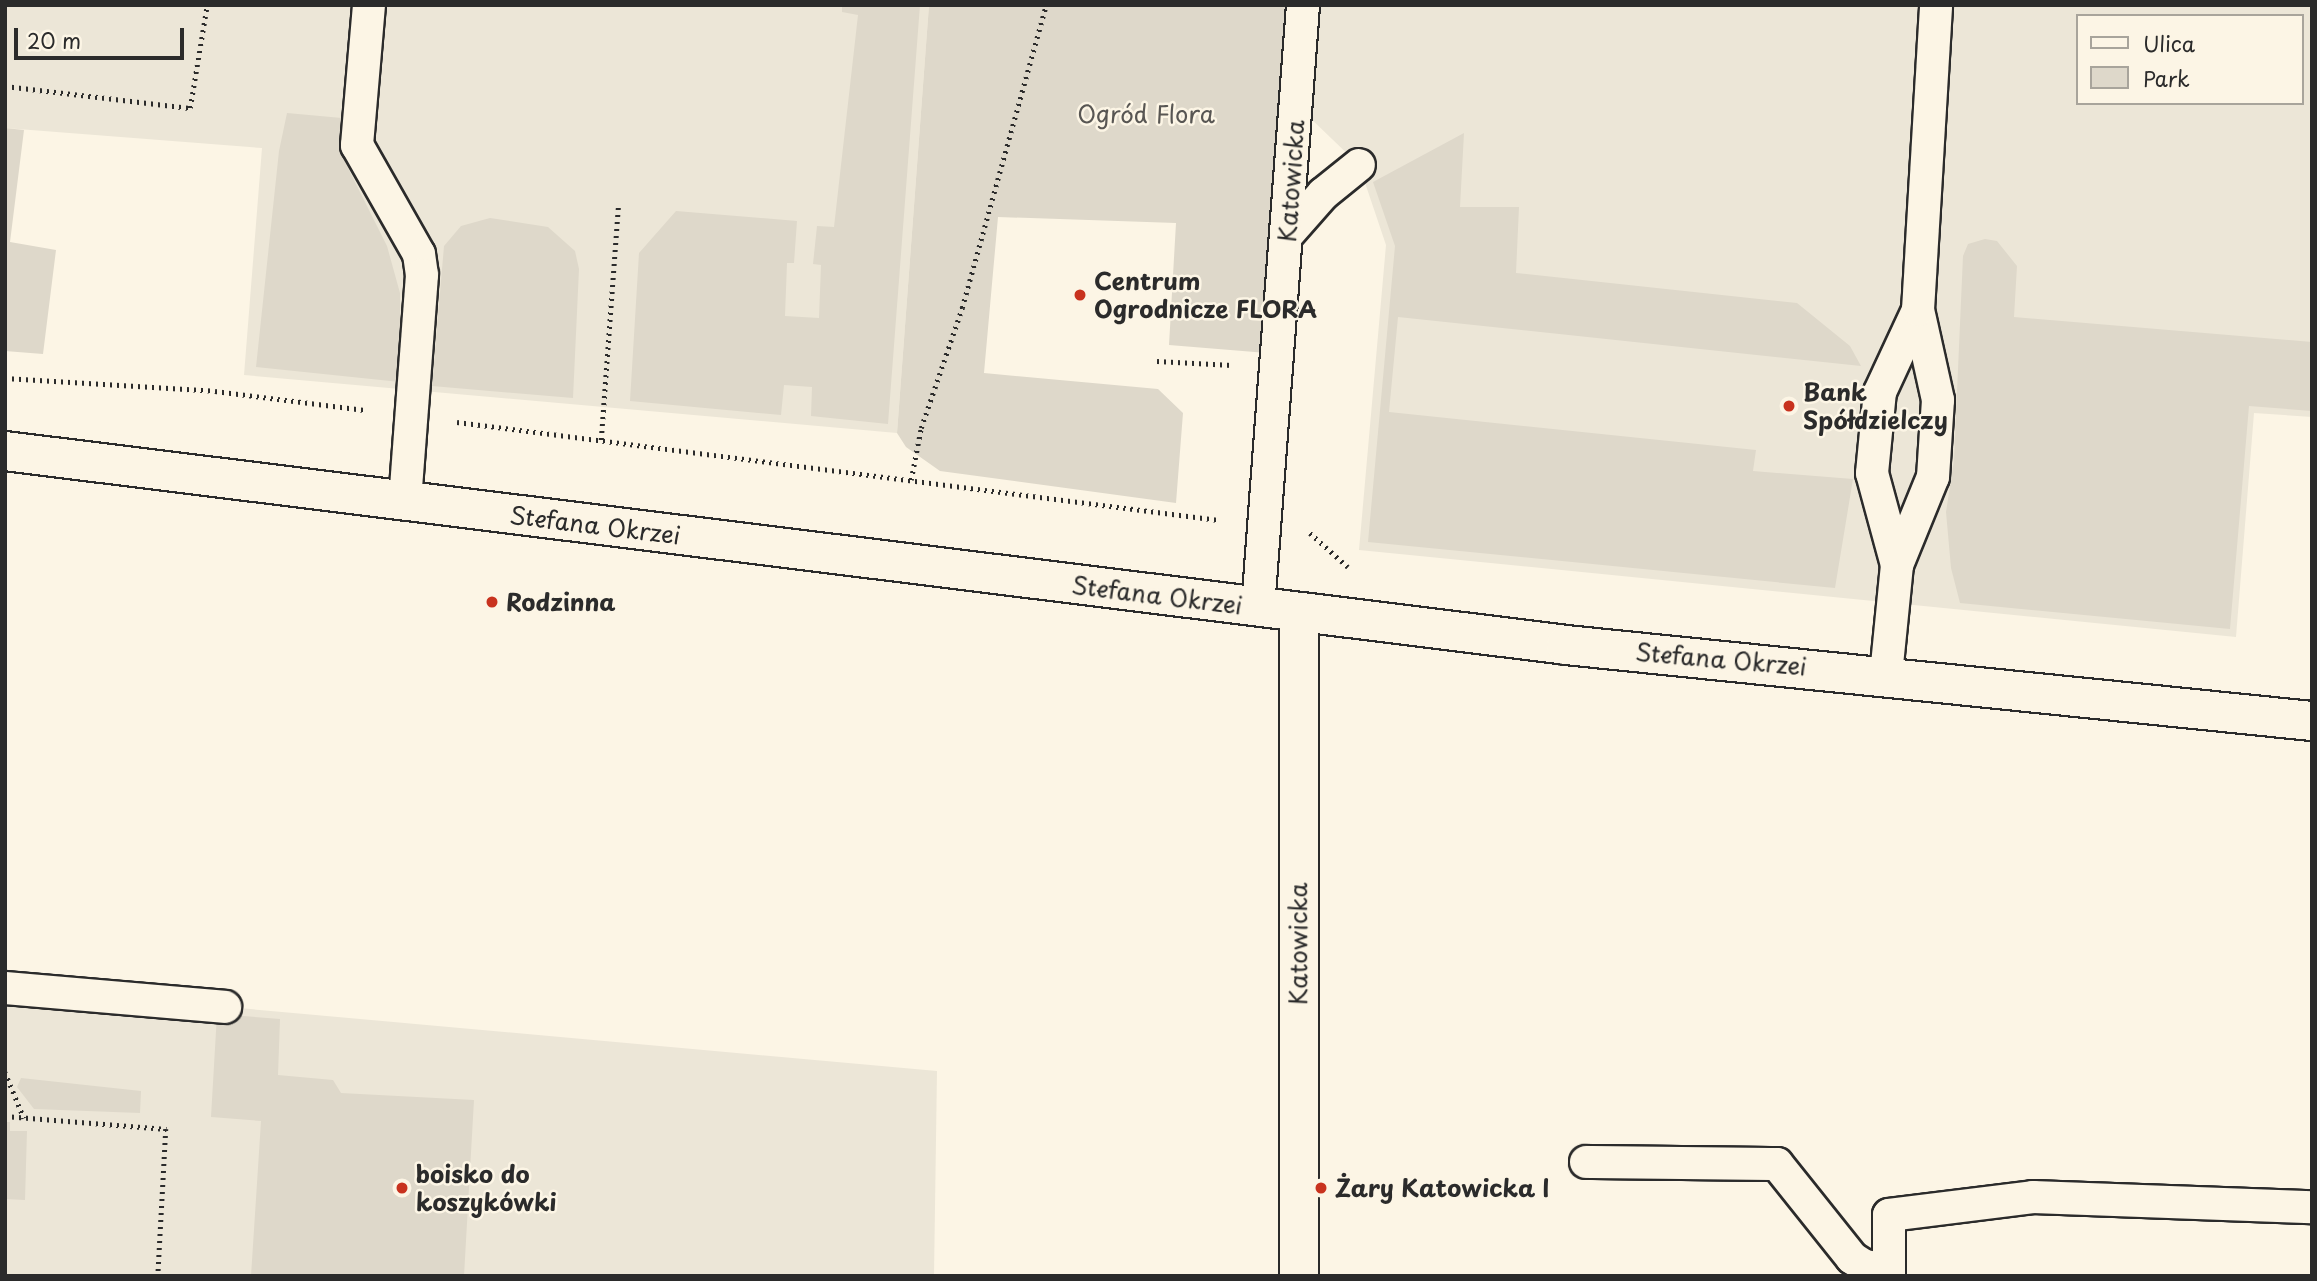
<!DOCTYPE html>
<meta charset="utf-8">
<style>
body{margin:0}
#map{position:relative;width:2317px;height:1281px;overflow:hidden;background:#fcf5e5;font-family:"Playpen Sans",sans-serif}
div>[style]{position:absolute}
.built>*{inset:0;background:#ece6d7}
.green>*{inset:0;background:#ded8ca}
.path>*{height:4.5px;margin-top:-2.25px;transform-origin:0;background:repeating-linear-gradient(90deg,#2b2b2b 0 2px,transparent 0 7px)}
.roads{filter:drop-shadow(2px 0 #2b2b2b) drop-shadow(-2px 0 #2b2b2b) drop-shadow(0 2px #2b2b2b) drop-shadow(0 -2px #2b2b2b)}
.service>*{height:32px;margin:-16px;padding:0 16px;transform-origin:16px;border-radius:16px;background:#fcf5e5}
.tertiary>*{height:38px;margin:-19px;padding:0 19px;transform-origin:19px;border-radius:19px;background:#fcf5e5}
.dots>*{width:19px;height:19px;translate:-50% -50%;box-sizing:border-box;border:4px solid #fcf5e5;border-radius:50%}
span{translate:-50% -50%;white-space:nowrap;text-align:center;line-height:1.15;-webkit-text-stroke:5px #fcf5e5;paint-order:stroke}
.park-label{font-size:24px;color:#585653}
.street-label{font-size:24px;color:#2b2b2b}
.poi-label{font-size:24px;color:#2b2b2b;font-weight:700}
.left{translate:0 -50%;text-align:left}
.frame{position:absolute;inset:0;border:7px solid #2b2b2b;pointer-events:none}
.legend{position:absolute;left:2076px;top:14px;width:228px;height:91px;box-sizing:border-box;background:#fcf5e5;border:2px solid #a8a49b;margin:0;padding:9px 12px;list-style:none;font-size:21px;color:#2b2b2b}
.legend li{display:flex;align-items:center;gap:14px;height:35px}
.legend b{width:35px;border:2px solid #a8a49b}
.scale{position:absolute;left:14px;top:28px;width:170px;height:32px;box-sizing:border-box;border:4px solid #2b2b2b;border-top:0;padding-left:9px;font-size:21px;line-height:24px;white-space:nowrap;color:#2b2b2b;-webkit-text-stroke:5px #fcf5e5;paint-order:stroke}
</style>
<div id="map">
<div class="built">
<i style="clip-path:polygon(5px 5px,929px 5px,897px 433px,244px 375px,262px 148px,5px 128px)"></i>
<i style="clip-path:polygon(evenodd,1312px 5px,2312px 5px,2312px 417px,2254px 413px,2236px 637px,1359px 550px,1386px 245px,1359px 165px,1305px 113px,1312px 5px,2077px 16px,2301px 16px,2301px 103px,2077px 103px,2077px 16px)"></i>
<i style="clip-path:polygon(5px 987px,937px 1071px,934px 1276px,5px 1276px)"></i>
</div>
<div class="green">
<i style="clip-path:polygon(842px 5px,920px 5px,888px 424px,811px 416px,812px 387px,784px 385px,781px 415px,630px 401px,639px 253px,676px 211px,797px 221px,794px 263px,787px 263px,785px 316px,819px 318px,821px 265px,813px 264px,817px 226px,834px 227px,858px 15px,842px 12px)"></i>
<i style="clip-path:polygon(929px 5px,1286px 5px,1267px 353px,1169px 345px,1176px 223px,998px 217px,984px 373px,1158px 389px,1183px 413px,1176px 503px,940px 471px,906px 447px,897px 433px)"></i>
<i style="clip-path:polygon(287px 113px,342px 118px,339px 150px,387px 246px,400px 293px,400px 382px,256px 367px,279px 151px)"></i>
<i style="clip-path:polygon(5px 128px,24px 130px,10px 242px,56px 250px,43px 354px,5px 351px)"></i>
<i style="clip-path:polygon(1464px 133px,1460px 207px,1519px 207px,1516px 273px,1797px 303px,1850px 346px,1861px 366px,1398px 317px,1389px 412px,1756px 450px,1753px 471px,1853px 479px,1835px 588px,1368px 542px,1395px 246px,1373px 182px)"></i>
<i style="clip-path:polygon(490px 218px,548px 227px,575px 251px,579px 269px,573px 398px,432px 386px,444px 246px,461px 226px)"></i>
<i style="clip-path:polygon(1985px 239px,1997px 241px,2017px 266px,2014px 317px,2312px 342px,2312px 411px,2249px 406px,2230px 629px,1960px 603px,1951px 568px,1946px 512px,1954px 460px,1963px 256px,1968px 244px)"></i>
<i style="clip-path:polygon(217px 1014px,280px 1019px,278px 1075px,333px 1080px,341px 1093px,474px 1100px,464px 1276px,251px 1276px,261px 1121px,211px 1117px)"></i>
<i style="clip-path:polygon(21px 1078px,141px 1091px,140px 1113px,34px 1109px,17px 1087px)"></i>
<i style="clip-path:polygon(5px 1122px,10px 1122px,10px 1131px,27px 1131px,25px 1200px,5px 1199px)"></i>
</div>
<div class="path">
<i style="left:5px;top:86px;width:186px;rotate:6.8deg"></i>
<i style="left:190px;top:108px;width:104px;rotate:-80.6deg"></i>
<i style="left:1157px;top:361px;width:75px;rotate:3.1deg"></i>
<i style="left:5px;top:378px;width:210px;rotate:3.5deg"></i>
<i style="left:215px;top:391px;width:151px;rotate:7.2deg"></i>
<i style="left:457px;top:422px;width:768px;rotate:7.33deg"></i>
<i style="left:601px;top:440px;width:234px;rotate:-85.8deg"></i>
<i style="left:911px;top:480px;width:53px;rotate:-79.1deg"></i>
<i style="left:921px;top:428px;width:127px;rotate:-71.1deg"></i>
<i style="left:962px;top:308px;width:314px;rotate:-74.5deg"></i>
<i style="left:1310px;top:533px;width:51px;rotate:41.8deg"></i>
<i style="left:5px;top:1072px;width:50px;rotate:67.6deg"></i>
<i style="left:5px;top:1116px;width:162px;rotate:4.6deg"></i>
<i style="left:166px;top:1129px;width:147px;rotate:93.1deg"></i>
</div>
<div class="roads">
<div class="service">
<i style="left:369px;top:5px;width:141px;rotate:94.9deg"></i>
<i style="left:357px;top:145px;width:125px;rotate:60.4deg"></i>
<i style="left:419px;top:254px;width:21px;rotate:82deg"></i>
<i style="left:422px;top:275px;width:226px;rotate:94.3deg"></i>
<i style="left:1287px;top:235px;width:55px;rotate:-48.7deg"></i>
<i style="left:1323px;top:194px;width:46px;rotate:-38.9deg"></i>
<i style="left:1897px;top:565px;width:95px;rotate:-105.2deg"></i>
<i style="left:1872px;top:473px;width:81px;rotate:-84.4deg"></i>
<i style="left:1880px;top:392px;width:90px;rotate:-65.1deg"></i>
<i style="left:1258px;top:608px;width:605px;rotate:-85.73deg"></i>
<i style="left:1886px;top:675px;width:111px;rotate:-84.3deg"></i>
<i style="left:1897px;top:565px;width:95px;rotate:-67.8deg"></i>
<i style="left:1933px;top:477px;width:77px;rotate:-86.3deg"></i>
<i style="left:1938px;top:400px;width:92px;rotate:-102.5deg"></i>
<i style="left:1918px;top:310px;width:306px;rotate:-86.6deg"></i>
<i style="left:5px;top:988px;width:221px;rotate:4.9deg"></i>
<i style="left:1586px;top:1162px;width:191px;rotate:0.6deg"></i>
<i style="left:1777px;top:1164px;width:120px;rotate:51.4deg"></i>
<i style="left:1852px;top:1258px;width:15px;rotate:32deg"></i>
<i style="left:1865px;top:1266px;width:24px;rotate:9deg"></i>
<i style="left:1889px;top:1276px;width:61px;rotate:-90deg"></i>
<i style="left:1889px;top:1215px;width:145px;rotate:-7.1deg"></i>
<i style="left:2033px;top:1197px;width:279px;rotate:2.1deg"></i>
</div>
<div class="tertiary">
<i style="left:5px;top:451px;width:1573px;rotate:7.08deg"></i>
<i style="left:1566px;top:645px;width:750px;rotate:5.82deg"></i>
<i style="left:1299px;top:612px;width:664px;rotate:90deg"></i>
</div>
</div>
<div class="dots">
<i style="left:1080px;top:295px;background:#c8321e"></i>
<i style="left:1789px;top:406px;background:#c8321e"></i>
<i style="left:492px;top:602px;background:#c8321e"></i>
<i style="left:402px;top:1188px;background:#c8321e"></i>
<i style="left:1321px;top:1188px;background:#c8321e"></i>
</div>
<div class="park-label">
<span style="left:1146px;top:114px">Ogród Flora</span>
</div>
<div class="street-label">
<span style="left:1291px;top:181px;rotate:-86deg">Katowicka</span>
<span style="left:595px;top:525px;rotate:7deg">Stefana Okrzei</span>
<span style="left:1157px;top:595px;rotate:7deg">Stefana Okrzei</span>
<span style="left:1721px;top:659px;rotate:5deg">Stefana Okrzei</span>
<span style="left:1298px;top:944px;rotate:-90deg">Katowicka</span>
</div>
<div class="poi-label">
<span class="left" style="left:1094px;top:295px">Centrum<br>Ogrodnicze FLORA</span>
<span class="left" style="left:1803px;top:406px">Bank<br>Spółdzielczy</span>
<span class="left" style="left:506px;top:602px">Rodzinna</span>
<span class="left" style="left:416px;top:1188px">boisko do<br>koszykówki</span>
<span class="left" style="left:1335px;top:1188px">Żary Katowicka I</span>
</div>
<div class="frame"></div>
<ul class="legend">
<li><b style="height:9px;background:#fcf5e5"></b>Ulica</li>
<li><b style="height:19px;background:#ded8ca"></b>Park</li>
</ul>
<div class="scale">20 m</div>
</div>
